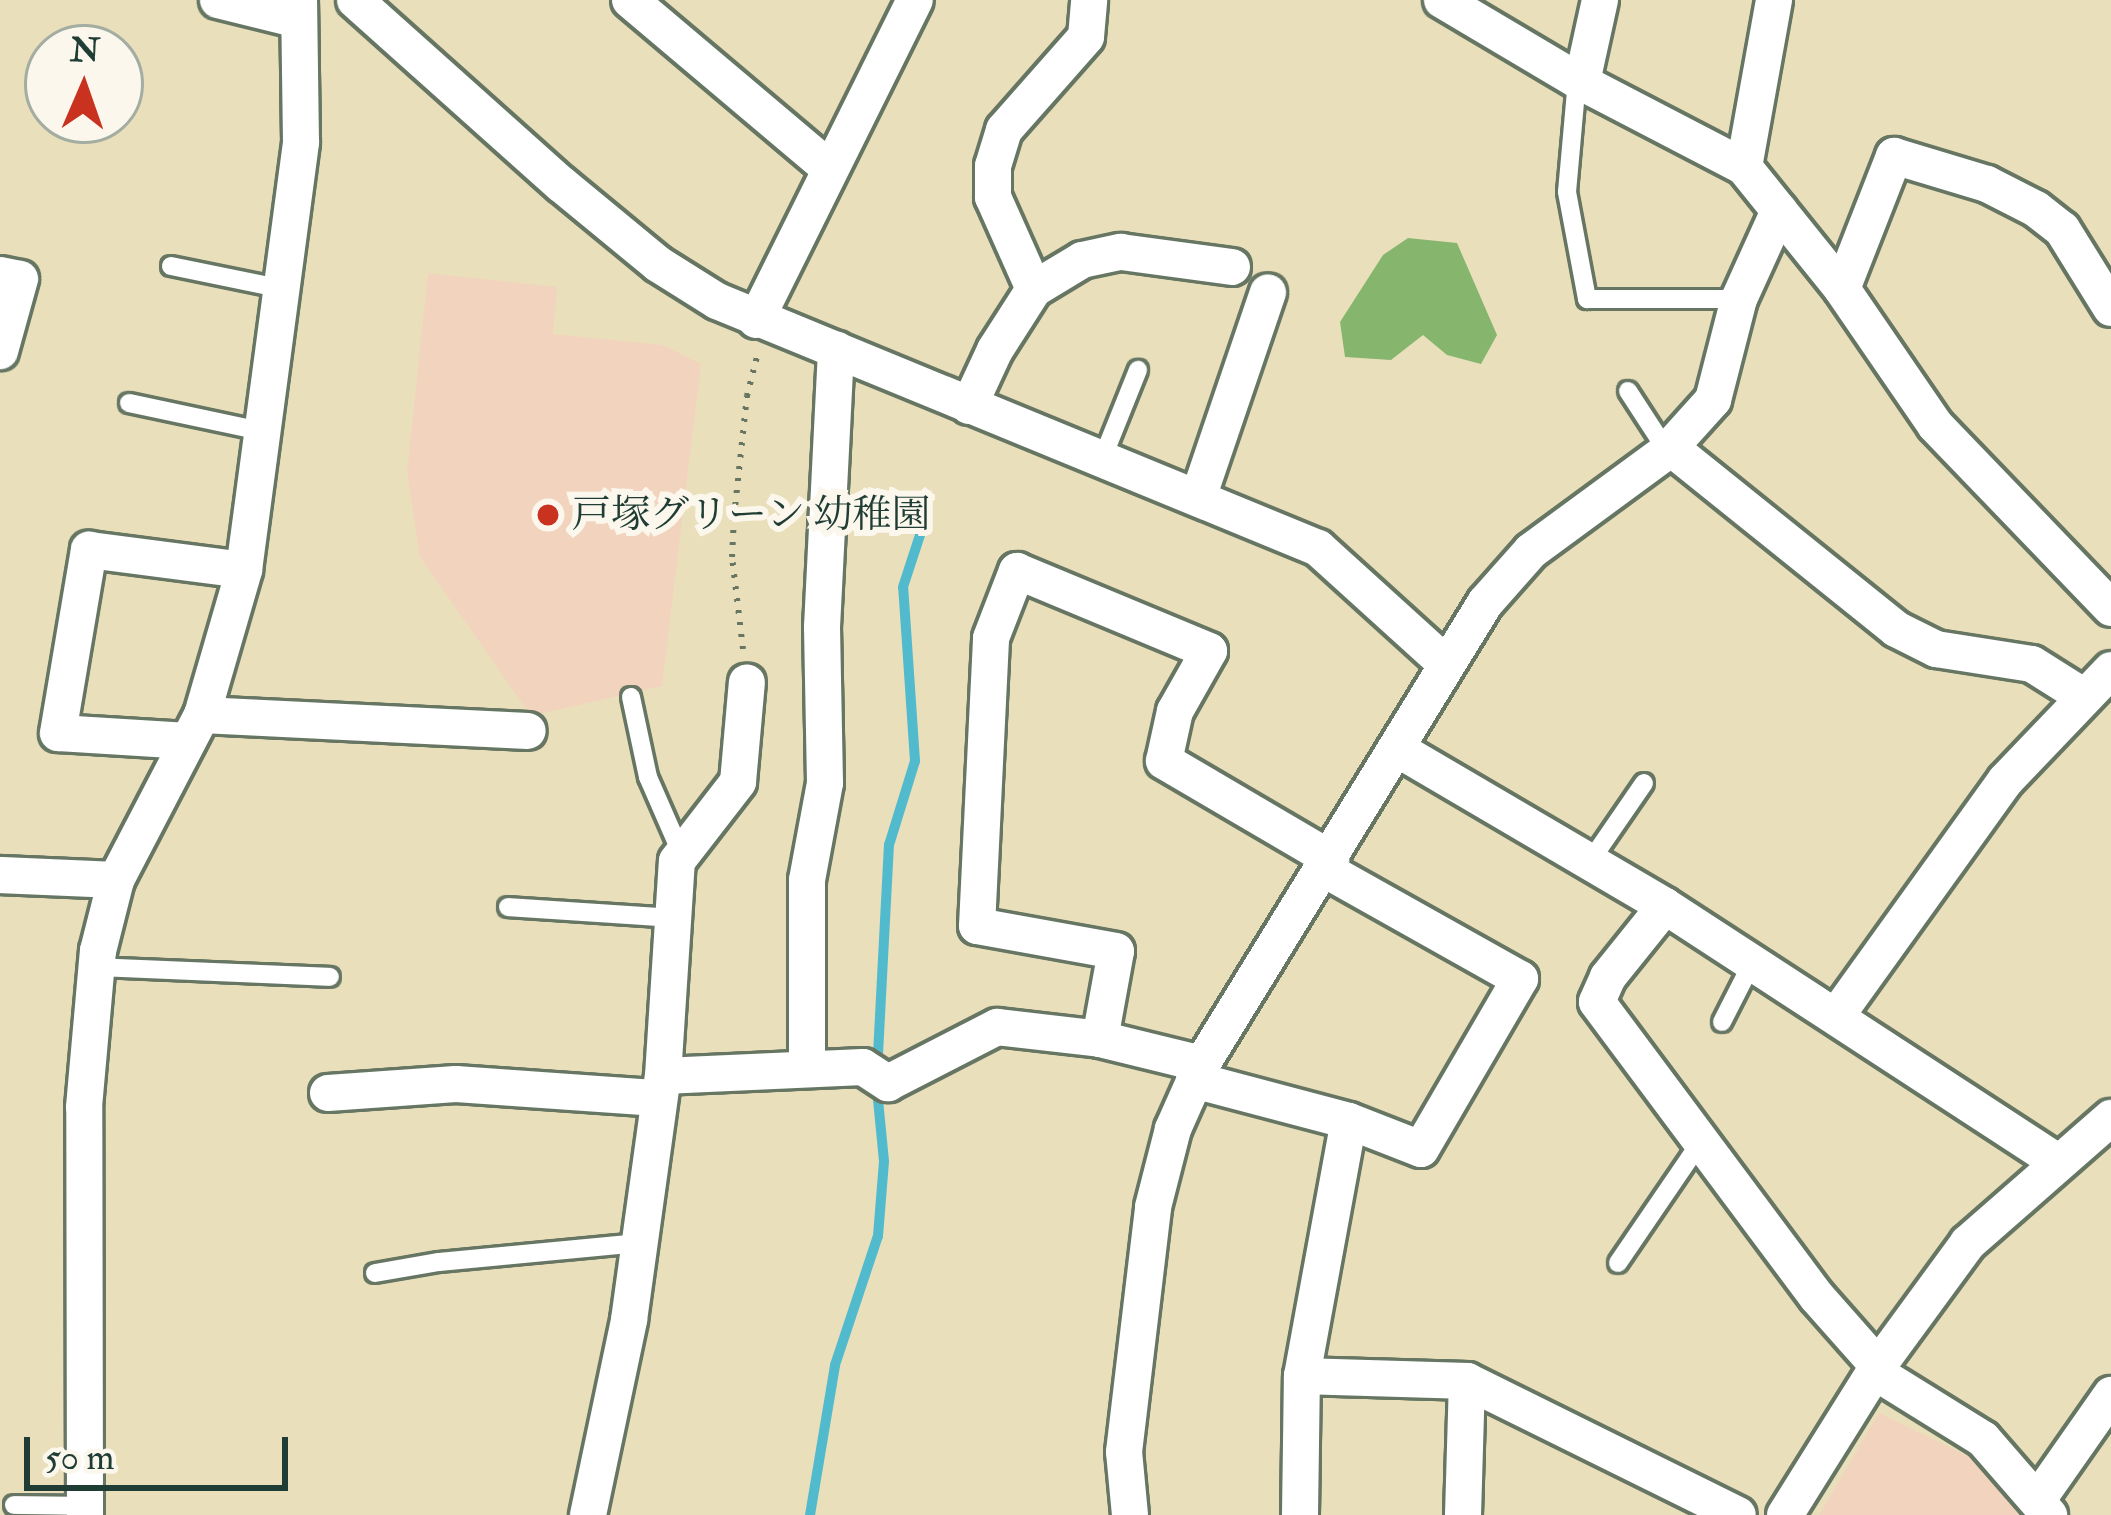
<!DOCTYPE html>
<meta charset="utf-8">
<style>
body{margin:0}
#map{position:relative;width:2111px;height:1515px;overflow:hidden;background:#eadfbb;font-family:"IM FELL Double Pica","Noto Serif JP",serif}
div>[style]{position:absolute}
.built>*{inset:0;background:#f2d4be}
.forest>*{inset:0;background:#86b66e}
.stream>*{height:10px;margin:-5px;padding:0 5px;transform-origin:5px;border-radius:5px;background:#51bbcd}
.path>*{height:6px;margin-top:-3px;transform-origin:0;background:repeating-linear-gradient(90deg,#667663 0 3px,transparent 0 12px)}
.roads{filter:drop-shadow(3px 0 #667663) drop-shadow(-3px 0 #667663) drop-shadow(0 3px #667663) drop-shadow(0 -3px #667663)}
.lane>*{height:18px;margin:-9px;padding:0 9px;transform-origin:9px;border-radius:9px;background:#fff}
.street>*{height:36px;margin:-18px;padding:0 18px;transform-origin:18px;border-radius:18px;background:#fff}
.dots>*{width:33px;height:33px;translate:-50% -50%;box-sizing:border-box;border:6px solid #fbf7ec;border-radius:50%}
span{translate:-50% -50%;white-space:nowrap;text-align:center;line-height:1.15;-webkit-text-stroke:12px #fbf7ec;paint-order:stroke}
.poi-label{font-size:39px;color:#1f3d34}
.left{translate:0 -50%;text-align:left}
.north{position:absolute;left:24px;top:24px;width:120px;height:120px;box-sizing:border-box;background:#fbf7ec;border:3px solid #a3ada2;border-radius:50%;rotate:2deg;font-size:33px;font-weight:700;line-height:48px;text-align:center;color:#1f3d34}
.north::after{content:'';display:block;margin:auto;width:42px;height:54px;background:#c8321e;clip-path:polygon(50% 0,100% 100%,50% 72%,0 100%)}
.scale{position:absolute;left:24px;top:1437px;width:264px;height:54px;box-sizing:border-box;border:6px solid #1f3d34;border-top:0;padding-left:15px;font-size:36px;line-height:42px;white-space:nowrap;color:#1f3d34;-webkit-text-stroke:9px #fbf7ec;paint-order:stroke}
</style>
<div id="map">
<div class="built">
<i style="clip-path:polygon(428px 273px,557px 287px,553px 334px,663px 345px,701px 364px,662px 686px,531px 716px,420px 557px,407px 472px)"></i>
<i style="clip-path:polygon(1879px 1413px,1978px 1461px,2032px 1515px,1819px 1515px)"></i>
</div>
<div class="forest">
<i style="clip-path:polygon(1408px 238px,1457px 243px,1497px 335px,1481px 364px,1447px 355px,1423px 335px,1391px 360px,1345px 357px,1340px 322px,1383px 255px)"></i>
</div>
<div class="stream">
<i style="left:878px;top:1054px;width:209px;rotate:-87deg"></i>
<i style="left:889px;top:845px;width:88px;rotate:-72.8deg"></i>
<i style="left:915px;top:761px;width:174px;rotate:-93.9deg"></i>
<i style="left:903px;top:587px;width:58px;rotate:-71.9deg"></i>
<i style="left:810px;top:1515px;width:152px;rotate:-80.5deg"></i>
<i style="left:835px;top:1365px;width:136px;rotate:-71.6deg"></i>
<i style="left:878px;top:1236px;width:75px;rotate:-85.4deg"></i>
<i style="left:884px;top:1161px;width:72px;rotate:-95.6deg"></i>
</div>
<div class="path">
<i style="left:743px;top:649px;width:93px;rotate:-96.8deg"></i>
<i style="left:732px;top:557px;width:40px;rotate:-87.1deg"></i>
<i style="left:734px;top:517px;width:122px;rotate:-83.9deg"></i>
<i style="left:747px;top:396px;width:44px;rotate:-75.7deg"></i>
</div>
<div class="roads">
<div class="lane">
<i style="left:1577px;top:80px;width:112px;rotate:95.1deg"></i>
<i style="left:1567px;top:192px;width:109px;rotate:79.4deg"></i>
<i style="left:1587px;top:299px;width:152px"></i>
<i style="left:171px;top:266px;width:114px;rotate:11.6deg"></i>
<i style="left:1628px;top:391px;width:72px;rotate:57deg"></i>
<i style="left:129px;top:403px;width:139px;rotate:12deg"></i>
<i style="left:1103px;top:457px;width:94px;rotate:-68.1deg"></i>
<i style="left:631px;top:697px;width:82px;rotate:78deg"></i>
<i style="left:648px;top:777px;width:85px;rotate:66.4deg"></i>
<i style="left:1589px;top:863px;width:97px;rotate:-55.5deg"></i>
<i style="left:508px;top:907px;width:165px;rotate:3.8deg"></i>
<i style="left:96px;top:967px;width:234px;rotate:2.4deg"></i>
<i style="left:1722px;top:1022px;width:66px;rotate:-63deg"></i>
<i style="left:1618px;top:1263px;width:145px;rotate:-55.7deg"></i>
<i style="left:375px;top:1273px;width:65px;rotate:-9.8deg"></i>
<i style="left:439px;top:1262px;width:201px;rotate:-5.4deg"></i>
<i style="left:14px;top:1505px;width:71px;rotate:0.8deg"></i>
</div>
<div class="street">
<i style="left:218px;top:0;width:83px;rotate:13.9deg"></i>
<i style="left:355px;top:0;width:276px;rotate:41.8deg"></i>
<i style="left:561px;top:184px;width:126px;rotate:39.5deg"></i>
<i style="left:658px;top:264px;width:70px;rotate:32.1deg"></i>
<i style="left:717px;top:301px;width:650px;rotate:22.34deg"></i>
<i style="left:1318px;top:548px;width:171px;rotate:42.2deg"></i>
<i style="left:630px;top:0;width:262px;rotate:40.2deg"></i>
<i style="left:1442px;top:0;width:157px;rotate:30.7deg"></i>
<i style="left:1577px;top:80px;width:188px;rotate:27.5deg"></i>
<i style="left:1744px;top:167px;width:156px;rotate:51.2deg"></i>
<i style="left:1842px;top:289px;width:165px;rotate:55.6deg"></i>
<i style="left:1935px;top:425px;width:254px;rotate:46.1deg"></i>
<i style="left:1582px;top:82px;width:84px;rotate:-77.6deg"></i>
<i style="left:1744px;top:167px;width:170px;rotate:-79.8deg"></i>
<i style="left:0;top:275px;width:20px;rotate:11deg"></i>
<i style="left:20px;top:279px;width:75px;rotate:105.5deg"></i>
<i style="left:1034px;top:289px;width:56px;rotate:-31.1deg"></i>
<i style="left:1082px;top:260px;width:40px;rotate:-12deg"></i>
<i style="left:1121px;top:252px;width:112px;rotate:7.7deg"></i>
<i style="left:1842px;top:289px;width:143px;rotate:-68.6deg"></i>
<i style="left:1894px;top:156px;width:97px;rotate:16.8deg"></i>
<i style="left:1987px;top:184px;width:55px;rotate:27deg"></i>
<i style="left:2036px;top:209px;width:33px;rotate:38deg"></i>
<i style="left:2062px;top:229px;width:93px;rotate:58.2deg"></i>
<i style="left:756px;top:320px;width:357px;rotate:-63.6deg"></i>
<i style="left:969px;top:406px;width:62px;rotate:-65.1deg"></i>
<i style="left:995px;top:350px;width:72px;rotate:-57.4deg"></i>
<i style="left:1034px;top:289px;width:101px;rotate:-114deg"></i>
<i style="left:993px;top:197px;width:31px;rotate:-90deg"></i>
<i style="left:993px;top:166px;width:38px;rotate:-73deg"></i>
<i style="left:1004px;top:130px;width:124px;rotate:-48.6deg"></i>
<i style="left:1086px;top:37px;width:37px;rotate:-85deg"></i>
<i style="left:1671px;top:448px;width:289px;rotate:38.8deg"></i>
<i style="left:1896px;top:629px;width:45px;rotate:26.6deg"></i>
<i style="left:1936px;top:649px;width:97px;rotate:8.9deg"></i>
<i style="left:2032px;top:664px;width:60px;rotate:32.1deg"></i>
<i style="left:1199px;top:495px;width:214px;rotate:-71.2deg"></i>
<i style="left:202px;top:715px;width:326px;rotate:2.8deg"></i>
<i style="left:188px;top:741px;width:130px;rotate:-176.5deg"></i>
<i style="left:58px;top:733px;width:186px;rotate:-80.4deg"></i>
<i style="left:89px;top:550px;width:156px;rotate:7.4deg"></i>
<i style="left:1399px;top:750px;width:308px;rotate:30.4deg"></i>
<i style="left:1665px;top:906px;width:467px;rotate:33.1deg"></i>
<i style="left:0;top:875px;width:116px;rotate:2.5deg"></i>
<i style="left:1665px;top:906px;width:91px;rotate:128.8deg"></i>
<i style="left:1608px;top:977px;width:27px;rotate:114deg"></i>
<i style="left:1597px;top:1002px;width:368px;rotate:53.3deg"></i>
<i style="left:1817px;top:1297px;width:92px;rotate:48.5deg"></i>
<i style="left:1837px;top:1015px;width:289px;rotate:-54.3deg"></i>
<i style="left:2006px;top:780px;width:152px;rotate:-46.3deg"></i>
<i style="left:1100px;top:1039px;width:89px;rotate:-79.7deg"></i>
<i style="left:1116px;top:951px;width:141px;rotate:-169.8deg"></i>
<i style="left:977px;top:926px;width:288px;rotate:-87.2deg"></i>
<i style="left:991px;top:638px;width:72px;rotate:-68.8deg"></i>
<i style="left:1017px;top:571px;width:208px;rotate:22.6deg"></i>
<i style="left:1209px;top:651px;width:69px;rotate:119.5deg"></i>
<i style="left:1175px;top:711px;width:51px;rotate:102.4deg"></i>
<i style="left:1164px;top:761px;width:194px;rotate:30.4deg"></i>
<i style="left:807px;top:1066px;width:186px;rotate:-90deg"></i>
<i style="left:807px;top:880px;width:99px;rotate:-79.5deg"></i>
<i style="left:825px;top:783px;width:156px;rotate:-91.1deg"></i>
<i style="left:822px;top:627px;width:278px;rotate:-87.1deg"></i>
<i style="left:663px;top:1076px;width:200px;rotate:-2.6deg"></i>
<i style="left:863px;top:1067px;width:30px;rotate:33deg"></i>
<i style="left:888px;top:1083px;width:123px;rotate:-27.2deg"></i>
<i style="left:997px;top:1027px;width:104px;rotate:6.6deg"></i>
<i style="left:1100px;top:1039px;width:105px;rotate:13.8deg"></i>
<i style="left:1194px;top:1080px;width:160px;rotate:14.8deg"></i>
<i style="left:1349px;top:1121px;width:77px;rotate:21.3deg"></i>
<i style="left:1421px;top:1149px;width:197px;rotate:-59.8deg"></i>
<i style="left:1520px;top:979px;width:223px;rotate:-150.7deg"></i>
<i style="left:328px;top:1093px;width:128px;rotate:-4deg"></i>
<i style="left:456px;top:1084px;width:202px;rotate:4deg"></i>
<i style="left:1875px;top:1372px;width:127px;rotate:31.8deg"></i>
<i style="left:1983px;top:1439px;width:101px;rotate:49deg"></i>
<i style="left:1302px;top:1376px;width:165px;rotate:1.7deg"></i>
<i style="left:1467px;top:1381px;width:302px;rotate:26.3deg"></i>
<i style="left:2039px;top:1498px;width:126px;rotate:-55deg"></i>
<i style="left:85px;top:1515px;width:408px;rotate:-90.1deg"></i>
<i style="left:84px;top:1107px;width:157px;rotate:-84.9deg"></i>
<i style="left:98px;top:951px;width:73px;rotate:-75.8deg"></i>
<i style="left:116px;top:880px;width:186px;rotate:-62.5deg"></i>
<i style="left:202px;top:715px;width:151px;rotate:-73.8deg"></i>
<i style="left:244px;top:570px;width:432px;rotate:-82.4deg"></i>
<i style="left:301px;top:142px;width:142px;rotate:-90.8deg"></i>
<i style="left:588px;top:1515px;width:199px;rotate:-78.1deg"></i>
<i style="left:629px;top:1320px;width:246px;rotate:-82.1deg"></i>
<i style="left:663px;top:1076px;width:215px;rotate:-86.3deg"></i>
<i style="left:677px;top:861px;width:100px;rotate:-52.3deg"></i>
<i style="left:738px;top:782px;width:100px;rotate:-84.9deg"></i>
<i style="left:1130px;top:1515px;width:63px;rotate:-95.4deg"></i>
<i style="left:1124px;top:1452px;width:247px;rotate:-83.2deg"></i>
<i style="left:1153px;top:1207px;width:81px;rotate:-75.6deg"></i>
<i style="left:1173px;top:1129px;width:71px;rotate:-66deg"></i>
<i style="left:1202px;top:1064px;width:541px;rotate:-58.45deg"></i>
<i style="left:1485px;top:603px;width:69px;rotate:-48.5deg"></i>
<i style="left:1531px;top:551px;width:169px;rotate:-36.3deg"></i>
<i style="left:1667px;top:451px;width:69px;rotate:-48deg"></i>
<i style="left:1713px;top:400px;width:104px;rotate:-75.6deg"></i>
<i style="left:1739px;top:299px;width:97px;rotate:-65.6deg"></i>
<i style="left:1300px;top:1515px;width:139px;rotate:-89.2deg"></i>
<i style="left:1302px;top:1376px;width:259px;rotate:-79.6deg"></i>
<i style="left:1463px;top:1515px;width:134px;rotate:-88.3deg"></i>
<i style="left:1785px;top:1515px;width:176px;rotate:-58deg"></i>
<i style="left:1878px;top:1366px;width:152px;rotate:-53.8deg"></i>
<i style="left:1968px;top:1243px;width:190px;rotate:-41.2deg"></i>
</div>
</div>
<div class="dots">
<i style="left:548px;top:515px;background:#c8321e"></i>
</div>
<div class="poi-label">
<span class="left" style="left:572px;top:515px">戸塚グリーン 幼稚園</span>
</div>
<div class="north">N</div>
<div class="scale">50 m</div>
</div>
